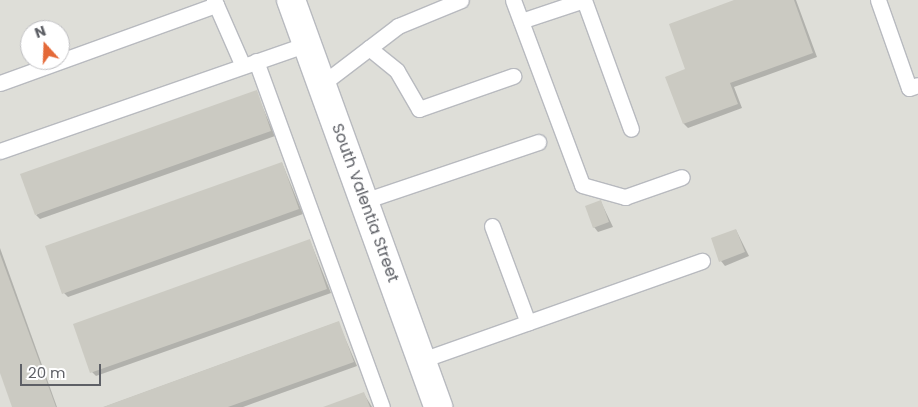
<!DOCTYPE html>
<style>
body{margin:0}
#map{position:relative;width:918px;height:407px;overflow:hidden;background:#efefe6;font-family:Poppins,sans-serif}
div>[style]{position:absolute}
.industrial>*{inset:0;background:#deded8}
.shadow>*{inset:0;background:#0003}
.building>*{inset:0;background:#cbcac2}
.roads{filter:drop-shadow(1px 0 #b8babf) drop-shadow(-1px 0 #b8babf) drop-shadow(0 1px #b8babf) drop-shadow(0 -1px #b8babf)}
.service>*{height:15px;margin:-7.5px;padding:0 7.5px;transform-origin:7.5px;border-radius:7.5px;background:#fff}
.minor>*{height:28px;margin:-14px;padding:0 14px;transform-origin:14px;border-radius:14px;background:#fff}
span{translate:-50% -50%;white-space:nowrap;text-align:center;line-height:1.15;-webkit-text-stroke:4px #fff;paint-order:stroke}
.street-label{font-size:16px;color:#5e6066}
.north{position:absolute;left:20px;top:20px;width:50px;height:50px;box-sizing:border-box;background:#fff;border:1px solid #bfbfc2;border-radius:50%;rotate:340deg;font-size:14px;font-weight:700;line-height:20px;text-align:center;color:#5e6066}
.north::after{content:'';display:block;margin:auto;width:18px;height:22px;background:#e46938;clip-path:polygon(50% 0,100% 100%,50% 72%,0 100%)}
.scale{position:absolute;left:20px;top:364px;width:81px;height:22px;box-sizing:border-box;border:2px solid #5e6066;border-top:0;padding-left:6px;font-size:15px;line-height:18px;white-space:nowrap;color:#5e6066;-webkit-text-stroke:4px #fff;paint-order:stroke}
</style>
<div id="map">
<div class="industrial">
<i style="clip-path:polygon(evenodd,0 0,918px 0,918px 407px,0 407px,0 0,30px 30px,60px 30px,60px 60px,30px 60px,30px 30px)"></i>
</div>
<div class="shadow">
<i style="clip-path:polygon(738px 0,796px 0,817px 57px,734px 87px,742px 108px,688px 128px,684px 124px,687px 70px)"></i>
<i style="clip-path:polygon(256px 92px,275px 136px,40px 219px,36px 215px)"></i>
<i style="clip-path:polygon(282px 163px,303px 214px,68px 297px,64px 293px)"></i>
<i style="clip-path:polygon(601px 202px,613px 227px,598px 232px,594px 227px)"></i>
<i style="clip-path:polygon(736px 230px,749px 256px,725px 266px,721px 261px)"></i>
<i style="clip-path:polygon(310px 241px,331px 293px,96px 376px,92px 372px)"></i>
<i style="clip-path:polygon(0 248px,57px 407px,14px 407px,0 369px)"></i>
<i style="clip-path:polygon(338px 322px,357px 366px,243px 407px,104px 407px)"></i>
<i style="clip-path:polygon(364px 394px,372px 407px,326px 407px)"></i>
</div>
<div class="building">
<i style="clip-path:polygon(734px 0,794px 0,813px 53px,730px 83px,738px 104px,683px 124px,665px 77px,685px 69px,669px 24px)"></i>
<i style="clip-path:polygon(257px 90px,271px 131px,35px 215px,20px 174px)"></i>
<i style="clip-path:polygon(282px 162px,299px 209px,62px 294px,45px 246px)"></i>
<i style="clip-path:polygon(601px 200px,609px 222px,593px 228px,585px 206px)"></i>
<i style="clip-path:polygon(736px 229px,745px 252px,719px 262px,711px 238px)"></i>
<i style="clip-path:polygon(310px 239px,327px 289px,90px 373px,73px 324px)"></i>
<i style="clip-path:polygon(0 254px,56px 407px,12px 407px,0 373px)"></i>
<i style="clip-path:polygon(339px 321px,354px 362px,228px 407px,103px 407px)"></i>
<i style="clip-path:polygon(364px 392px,370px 407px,323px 407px)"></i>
</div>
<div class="roads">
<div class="service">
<i style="left:214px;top:0;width:72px;rotate:66.3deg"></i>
<i style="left:513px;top:0;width:197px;rotate:69.5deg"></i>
<i style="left:582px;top:185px;width:45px;rotate:15.6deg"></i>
<i style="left:625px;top:197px;width:60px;rotate:-19.3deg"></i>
<i style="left:878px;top:0;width:93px;rotate:70.6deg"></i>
<i style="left:909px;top:88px;width:9px;rotate:-18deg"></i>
<i style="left:521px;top:21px;width:66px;rotate:-18.4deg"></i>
<i style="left:584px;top:0;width:137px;rotate:70deg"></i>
<i style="left:369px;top:48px;width:36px;rotate:39deg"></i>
<i style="left:397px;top:71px;width:44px;rotate:59.9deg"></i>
<i style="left:419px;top:109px;width:100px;rotate:-19.3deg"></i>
<i style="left:256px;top:61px;width:368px;rotate:70deg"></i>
<i style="left:0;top:83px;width:230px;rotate:-19.9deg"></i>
<i style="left:322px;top:84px;width:96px;rotate:-37.3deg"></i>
<i style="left:398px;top:26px;width:68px;rotate:-22.4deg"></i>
<i style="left:0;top:151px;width:325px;rotate:-19.2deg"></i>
<i style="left:364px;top:201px;width:184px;rotate:-18.7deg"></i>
<i style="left:492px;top:226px;width:103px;rotate:69.6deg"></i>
<i style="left:422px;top:360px;width:297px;rotate:-19.5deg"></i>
</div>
<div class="minor">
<i style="left:291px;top:0;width:433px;rotate:70.1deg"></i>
</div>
</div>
<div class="street-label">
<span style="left:365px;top:203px;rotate:70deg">South Valentia Street</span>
</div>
<div class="north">N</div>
<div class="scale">20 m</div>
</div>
